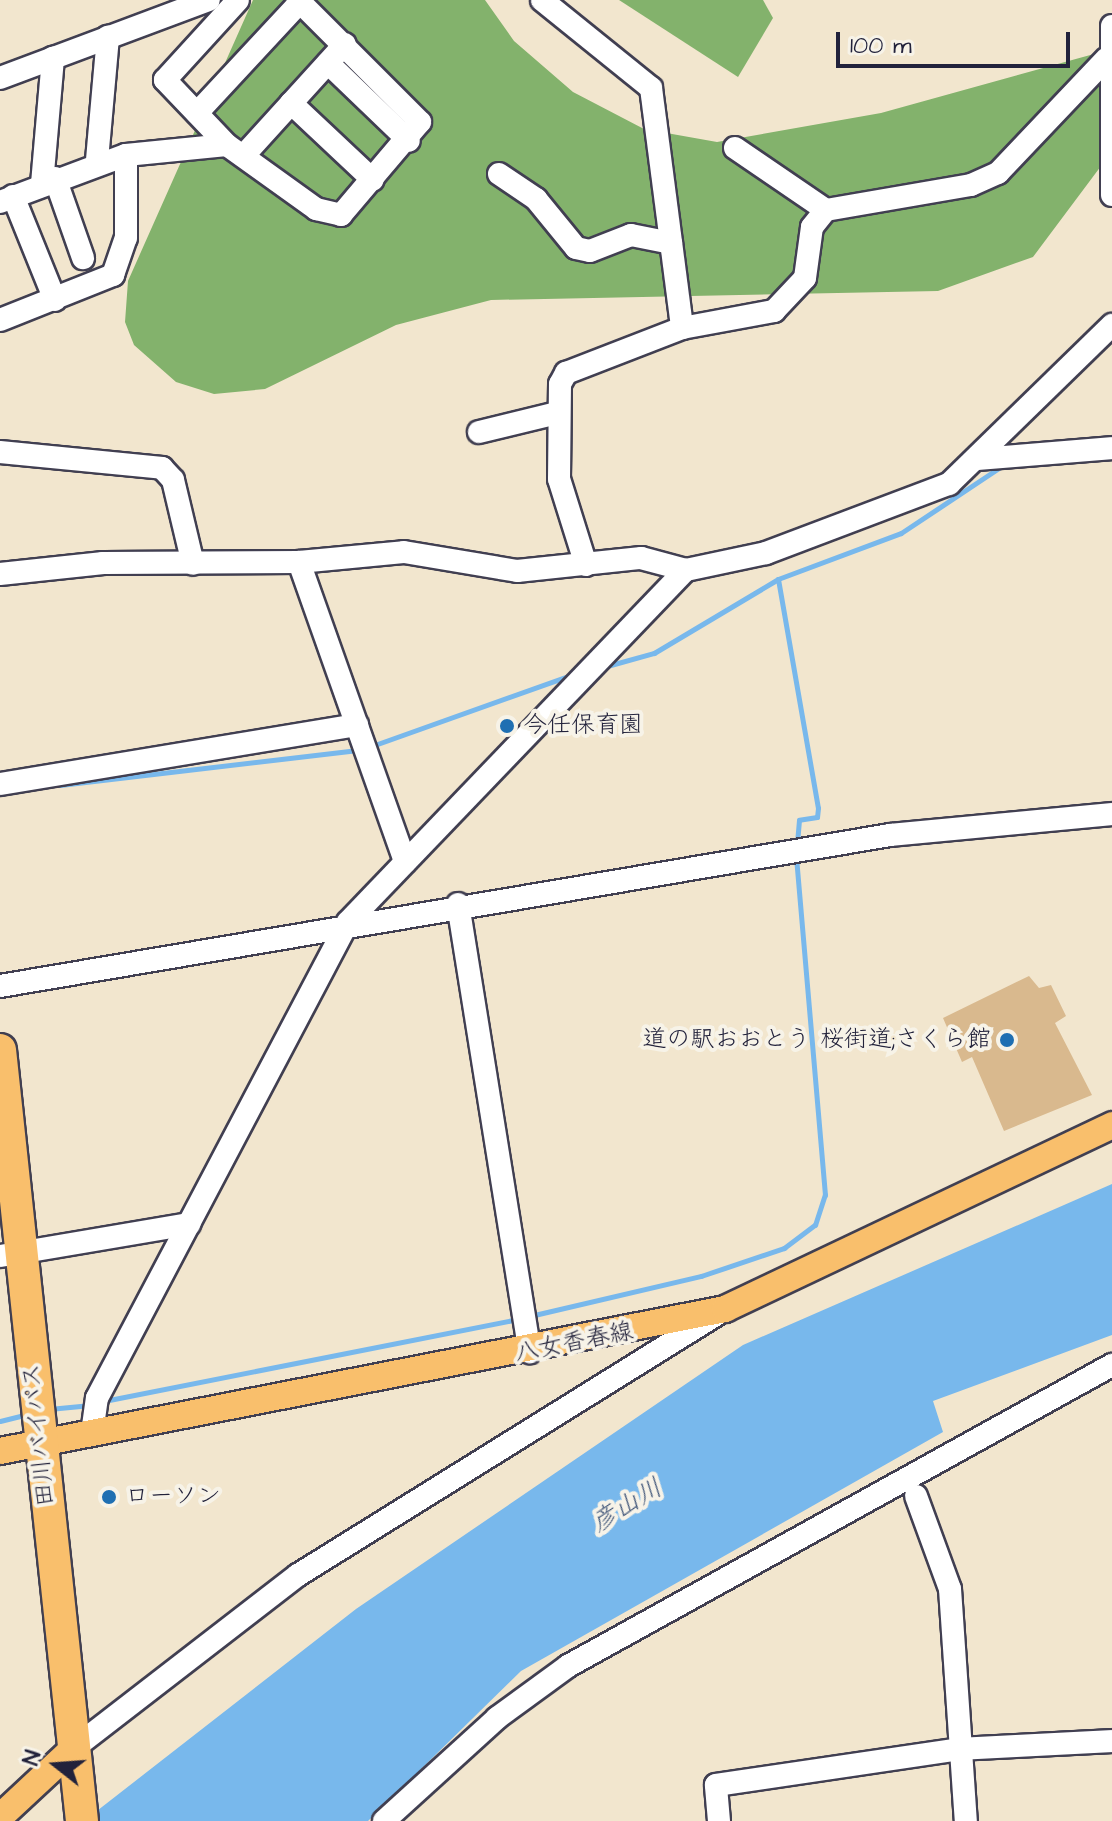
<!DOCTYPE html>
<meta charset="utf-8">
<style>
body{margin:0}
#map{position:relative;width:1112px;height:1821px;overflow:hidden;background:#f2e6ce;font-family:"Architects Daughter","Klee One",sans-serif}
div>[style]{position:absolute}
.forest>*{inset:0;background:#83b26c}
.water>*{inset:0;background:#78b8ec}
.stream>*{height:5px;margin:-2.5px;padding:0 2.5px;transform-origin:2.5px;border-radius:2.5px;background:#78b8ec}
.building>*{inset:0;background:#d9b98e}
.roads{filter:drop-shadow(2px 0 #413f51) drop-shadow(-2px 0 #413f51) drop-shadow(0 2px #413f51) drop-shadow(0 -2px #413f51)}
.minor>*{height:22px;margin:-11px;padding:0 11px;transform-origin:11px;border-radius:11px;background:#fff}
.major>*{height:26px;margin:-13px;padding:0 13px;transform-origin:13px;border-radius:13px;background:#f9bf6c}
.highway>*{height:32px;margin:-16px;padding:0 16px;transform-origin:16px;border-radius:16px;background:#f9bf6c}
.dots>*{width:22px;height:22px;translate:-50% -50%;box-sizing:border-box;border:4px solid #f7f3e8;border-radius:50%}
span{translate:-50% -50%;white-space:nowrap;text-align:center;line-height:1.15;-webkit-text-stroke:8px #f7f3e8;paint-order:stroke}
.poi-label{font-size:24px;color:#22223b}
.left{translate:0 -50%;text-align:left}
.right{translate:-100% -50%;text-align:right}
.street-label{font-size:24px;color:#22223b}
.water-label{font-size:26px;color:#405679;font-style:italic}
.north{position:absolute;left:16px;top:1725px;width:80px;height:80px;-webkit-text-stroke:6px #f7f3e8;paint-order:stroke;rotate:287deg;font-size:22px;font-weight:700;line-height:32px;text-align:center;color:#22223b}
.north::after{content:'';display:block;margin:auto;width:28px;height:36px;background:#22223b;clip-path:polygon(50% 0,100% 100%,50% 72%,0 100%)}
.scale{position:absolute;left:836px;top:32px;width:234px;height:36px;box-sizing:border-box;border:4px solid #22223b;border-top:0;padding-left:10px;font-size:24px;line-height:28px;white-space:nowrap;color:#22223b;-webkit-text-stroke:6px #f7f3e8;paint-order:stroke}
</style>
<div id="map">
<div class="forest">
<i style="clip-path:polygon(253px 0,485px 0,514px 41px,573px 92px,644px 129px,717px 142px,881px 113px,1112px 49px,1101px 166px,1033px 257px,938px 291px,491px 300px,396px 325px,265px 389px,214px 394px,176px 382px,134px 345px,125px 322px,128px 281px)"></i>
<i style="clip-path:polygon(619px 0,763px 0,773px 18px,738px 77px)"></i>
</div>
<div class="water">
<i style="clip-path:polygon(1112px 1184px,1112px 1335px,933px 1401px,943px 1432px,521px 1671px,368px 1821px,84px 1821px,356px 1609px,743px 1345px)"></i>
</div>
<div class="stream">
<i style="left:778px;top:579px;width:232px;rotate:80.1deg"></i>
<i style="left:818px;top:808px;width:9px;rotate:96deg"></i>
<i style="left:817px;top:817px;width:18px;rotate:171deg"></i>
<i style="left:799px;top:820px;width:23px;rotate:95deg"></i>
<i style="left:607px;top:666px;width:49px;rotate:-15.5deg"></i>
<i style="left:654px;top:653px;width:144px;rotate:-30.8deg"></i>
<i style="left:778px;top:579px;width:131px;rotate:-20.5deg"></i>
<i style="left:901px;top:533px;width:121px;rotate:-33.6deg"></i>
<i style="left:369px;top:747px;width:218px;rotate:-19.6deg"></i>
<i style="left:60px;top:785px;width:302px;rotate:-6.7deg"></i>
<i style="left:530px;top:1316px;width:176px;rotate:-13.2deg"></i>
<i style="left:701px;top:1276px;width:88px;rotate:-18.6deg"></i>
<i style="left:784px;top:1248px;width:39px;rotate:-37deg"></i>
<i style="left:815px;top:1225px;width:32px;rotate:-72deg"></i>
<i style="left:825px;top:1195px;width:339px;rotate:-94.9deg"></i>
<i style="left:104px;top:1401px;width:421px;rotate:-11.2deg"></i>
<i style="left:49px;top:1409px;width:42px;rotate:-5.4deg"></i>
<i style="left:0;top:1421px;width:29px;rotate:-14deg"></i>
</div>
<div class="building">
<i style="clip-path:polygon(1029px 976px,1039px 988px,1051px 985px,1066px 1016px,1055px 1023px,1092px 1095px,1004px 1131px,972px 1057px,962px 1062px,943px 1018px)"></i>
</div>
<div class="roads">
<div class="minor">
<i style="left:542px;top:0;width:140px;rotate:38.9deg"></i>
<i style="left:651px;top:88px;width:242px;rotate:82.6deg"></i>
<i style="left:682px;top:328px;width:94px;rotate:-10.5deg"></i>
<i style="left:774px;top:311px;width:45px;rotate:-46.8deg"></i>
<i style="left:805px;top:278px;width:51px;rotate:-82.2deg"></i>
<i style="left:812px;top:227px;width:22px;rotate:-51deg"></i>
<i style="left:826px;top:210px;width:147px;rotate:-9.8deg"></i>
<i style="left:971px;top:185px;width:30px;rotate:-24deg"></i>
<i style="left:998px;top:173px;width:158px;rotate:-46.5deg"></i>
<i style="left:1112px;top:26px;width:169px;rotate:90deg"></i>
<i style="left:328px;top:63px;width:112px;rotate:43.9deg"></i>
<i style="left:0;top:78px;width:223px;rotate:-20.5deg"></i>
<i style="left:291px;top:103px;width:112px;rotate:43.2deg"></i>
<i style="left:197px;top:113px;width:151px;rotate:-47.1deg"></i>
<i style="left:227px;top:145px;width:90px;rotate:-133.6deg"></i>
<i style="left:165px;top:80px;width:108px;rotate:-47.6deg"></i>
<i style="left:735px;top:148px;width:110px;rotate:34.3deg"></i>
<i style="left:246px;top:153px;width:147px;rotate:-47.8deg"></i>
<i style="left:97px;top:160px;width:124px;rotate:-84.9deg"></i>
<i style="left:499px;top:174px;width:45px;rotate:34deg"></i>
<i style="left:536px;top:199px;width:63px;rotate:50.8deg"></i>
<i style="left:576px;top:248px;width:14px;rotate:12deg"></i>
<i style="left:590px;top:251px;width:44px;rotate:-21.3deg"></i>
<i style="left:631px;top:235px;width:41px;rotate:11.3deg"></i>
<i style="left:55px;top:178px;width:85px;rotate:70.7deg"></i>
<i style="left:42px;top:184px;width:127px;rotate:-85deg"></i>
<i style="left:13px;top:196px;width:112px;rotate:68deg"></i>
<i style="left:0;top:202px;width:134px;rotate:-20.5deg"></i>
<i style="left:0;top:320px;width:122px;rotate:-21.7deg"></i>
<i style="left:113px;top:275px;width:39px;rotate:-71deg"></i>
<i style="left:126px;top:238px;width:83px;rotate:-90deg"></i>
<i style="left:126px;top:155px;width:101px;rotate:-5.7deg"></i>
<i style="left:227px;top:145px;width:110px;rotate:35.7deg"></i>
<i style="left:316px;top:209px;width:26px;rotate:13deg"></i>
<i style="left:341px;top:215px;width:122px;rotate:-49.7deg"></i>
<i style="left:420px;top:122px;width:173px;rotate:-135deg"></i>
<i style="left:479px;top:432px;width:80px;rotate:-13.7deg"></i>
<i style="left:0;top:452px;width:163px;rotate:5.6deg"></i>
<i style="left:162px;top:468px;width:16px;rotate:47deg"></i>
<i style="left:173px;top:480px;width:86px;rotate:76.6deg"></i>
<i style="left:979px;top:459px;width:133px;rotate:-4.7deg"></i>
<i style="left:299px;top:562px;width:318px;rotate:70.5deg"></i>
<i style="left:586px;top:565px;width:90px;rotate:-107.4deg"></i>
<i style="left:559px;top:479px;width:95px;rotate:-89.4deg"></i>
<i style="left:560px;top:384px;width:13px;rotate:-61deg"></i>
<i style="left:566px;top:373px;width:124px;rotate:-21.2deg"></i>
<i style="left:0;top:574px;width:104px;rotate:-6.1deg"></i>
<i style="left:103px;top:563px;width:196px;rotate:-0.3deg"></i>
<i style="left:299px;top:562px;width:105px;rotate:-5.4deg"></i>
<i style="left:404px;top:552px;width:115px;rotate:9.5deg"></i>
<i style="left:517px;top:571px;width:125px;rotate:-6deg"></i>
<i style="left:641px;top:558px;width:47px;rotate:14.9deg"></i>
<i style="left:686px;top:570px;width:82px;rotate:-12deg"></i>
<i style="left:766px;top:553px;width:196px;rotate:-20.7deg"></i>
<i style="left:949px;top:484px;width:228px;rotate:-44.3deg"></i>
<i style="left:0;top:784px;width:362px;rotate:-9.4deg"></i>
<i style="left:458px;top:904px;width:454px;rotate:80.9deg"></i>
<i style="left:0;top:986px;width:903px;rotate:-9.63deg"></i>
<i style="left:890px;top:835px;width:223px;rotate:-5.4deg"></i>
<i style="left:0;top:1256px;width:192px;rotate:-9.6deg"></i>
<i style="left:92px;top:1433px;width:35px;rotate:-82deg"></i>
<i style="left:97px;top:1398px;width:538px;rotate:-62.2deg"></i>
<i style="left:348px;top:922px;width:488px;rotate:-46.2deg"></i>
<i style="left:916px;top:1496px;width:99px;rotate:69.9deg"></i>
<i style="left:950px;top:1589px;width:233px;rotate:86.1deg"></i>
<i style="left:74px;top:1748px;width:283px;rotate:-37.7deg"></i>
<i style="left:298px;top:1575px;width:494px;rotate:-31.9deg"></i>
<i style="left:384px;top:1821px;width:153px;rotate:-42.3deg"></i>
<i style="left:497px;top:1718px;width:88px;rotate:-36.2deg"></i>
<i style="left:568px;top:1666px;width:622px;rotate:-28.96deg"></i>
<i style="left:719px;top:1821px;width:36px;rotate:-95deg"></i>
<i style="left:716px;top:1785px;width:246px;rotate:-8.4deg"></i>
<i style="left:959px;top:1749px;width:153px;rotate:-3deg"></i>
</div>
<div class="major">
<i style="left:0;top:1451px;width:739px;rotate:-11.08deg"></i>
<i style="left:725px;top:1309px;width:429px;rotate:-25.4deg"></i>
<i style="left:0;top:1817px;width:101px;rotate:-43deg"></i>
</div>
<div class="highway">
<i style="left:0;top:1050px;width:775px;rotate:83.93deg"></i>
</div>
</div>
<div class="dots">
<i style="left:507px;top:726px;background:#1f6fb2"></i>
<i style="left:1007px;top:1040px;background:#1f6fb2"></i>
<i style="left:109px;top:1497px;background:#1f6fb2"></i>
</div>
<div class="poi-label">
<span class="left" style="left:523px;top:726px">今任保育園</span>
<span class="right" style="left:991px;top:1040px">道の駅おおとう 桜街道;さくら館</span>
<span class="left" style="left:125px;top:1497px">ローソン</span>
</div>
<div class="street-label">
<span style="left:574px;top:1343px;rotate:-11deg">八女香春線</span>
<span style="left:39px;top:1435px;rotate:-96deg">田川バイパス</span>
</div>
<div class="water-label">
<span style="left:627px;top:1506px;rotate:-31deg">彦山川</span>
</div>
<div class="north">N</div>
<div class="scale">100 m</div>
</div>
